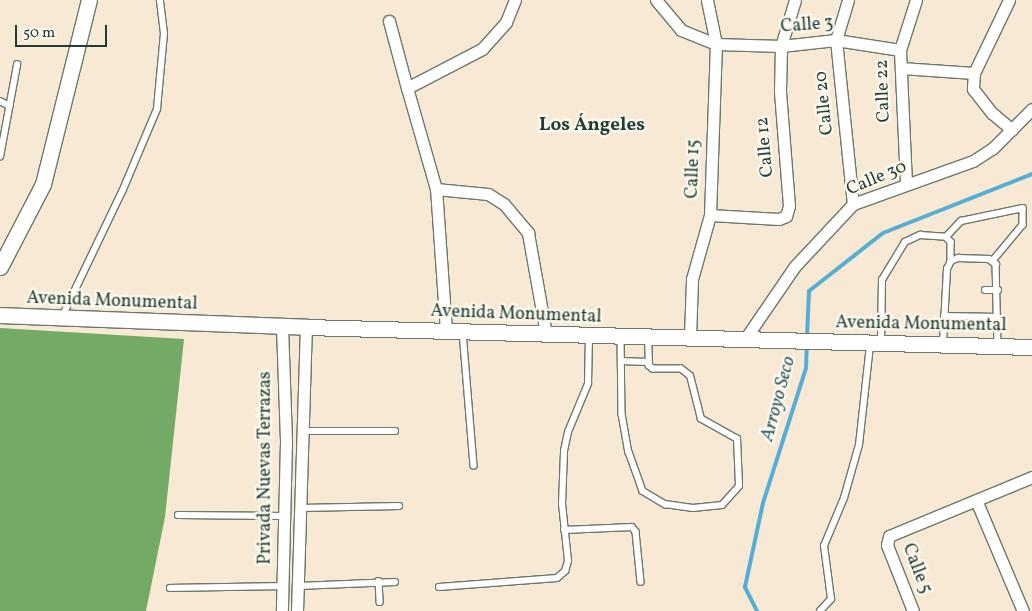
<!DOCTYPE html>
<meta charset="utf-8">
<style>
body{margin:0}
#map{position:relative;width:1032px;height:611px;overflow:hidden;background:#f7e9d4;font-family:Vollkorn,serif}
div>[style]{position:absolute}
.forest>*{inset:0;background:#73aa66}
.stream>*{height:4px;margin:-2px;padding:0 2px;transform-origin:2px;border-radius:2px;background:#57aed4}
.roads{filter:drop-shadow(1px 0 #6b796c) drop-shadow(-1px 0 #6b796c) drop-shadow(0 1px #6b796c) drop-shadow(0 -1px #6b796c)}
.lane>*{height:5.5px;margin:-2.75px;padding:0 2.75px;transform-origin:2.75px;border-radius:2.75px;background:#fff}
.street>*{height:11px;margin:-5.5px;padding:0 5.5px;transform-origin:5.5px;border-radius:5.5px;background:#fff}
.secondary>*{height:15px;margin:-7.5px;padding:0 7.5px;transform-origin:7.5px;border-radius:7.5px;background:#fff}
span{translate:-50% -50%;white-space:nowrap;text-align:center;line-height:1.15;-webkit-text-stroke:5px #fbf7ec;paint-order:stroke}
.street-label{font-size:18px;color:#1f3d34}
.neighbourhood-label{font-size:19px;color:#1f3d34;font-weight:700}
.water-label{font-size:19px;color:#305f64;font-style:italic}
.scale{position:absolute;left:15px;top:25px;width:92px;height:22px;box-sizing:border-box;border:2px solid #1f3d34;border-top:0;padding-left:6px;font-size:15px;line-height:18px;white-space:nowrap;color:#1f3d34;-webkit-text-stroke:4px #fbf7ec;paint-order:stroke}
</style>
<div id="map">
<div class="forest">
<i style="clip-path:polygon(0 328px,184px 339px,165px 517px,146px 611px,0 611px)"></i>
</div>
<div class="stream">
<i style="left:807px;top:337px;width:46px;rotate:-87.5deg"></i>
<i style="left:809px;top:291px;width:94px;rotate:-38.1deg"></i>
<i style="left:883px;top:233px;width:160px;rotate:-21.6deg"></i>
<i style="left:757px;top:611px;width:27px;rotate:-117deg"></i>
<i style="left:745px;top:587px;width:86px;rotate:-77.9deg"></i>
<i style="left:763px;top:503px;width:142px;rotate:-72.3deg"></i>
<i style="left:806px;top:368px;width:24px;rotate:-88deg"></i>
</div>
<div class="roads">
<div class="lane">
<i style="left:0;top:101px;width:11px;rotate:27deg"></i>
<i style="left:0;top:157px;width:94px;rotate:-79.5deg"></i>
<i style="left:946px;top:237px;width:22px;rotate:-47deg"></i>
<i style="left:961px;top:221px;width:63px;rotate:-11.8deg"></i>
<i style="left:1023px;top:208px;width:17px;rotate:90deg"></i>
<i style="left:1023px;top:225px;width:47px;rotate:129.8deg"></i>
<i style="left:985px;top:290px;width:13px"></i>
<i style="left:944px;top:316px;width:54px;rotate:1.1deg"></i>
<i style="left:62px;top:317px;width:139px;rotate:-64.4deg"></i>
<i style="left:122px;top:192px;width:90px;rotate:-67.1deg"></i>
<i style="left:157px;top:109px;width:75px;rotate:-84.7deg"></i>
<i style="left:164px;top:34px;width:34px;rotate:-97deg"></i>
<i style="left:463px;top:332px;width:134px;rotate:85.3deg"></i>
<i style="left:621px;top:336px;width:78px;rotate:89.3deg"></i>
<i style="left:622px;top:414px;width:39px;rotate:80deg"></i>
<i style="left:629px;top:452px;width:41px;rotate:70.3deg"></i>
<i style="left:643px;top:491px;width:26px;rotate:31deg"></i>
<i style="left:665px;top:504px;width:28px;rotate:8deg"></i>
<i style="left:693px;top:508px;width:29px;rotate:-6deg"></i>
<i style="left:722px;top:505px;width:25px;rotate:-48deg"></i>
<i style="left:739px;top:486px;width:47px;rotate:-92.4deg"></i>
<i style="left:737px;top:439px;width:41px;rotate:-150.9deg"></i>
<i style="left:701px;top:419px;width:44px;rotate:-104.3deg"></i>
<i style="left:690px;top:376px;width:11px;rotate:-142deg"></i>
<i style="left:681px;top:369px;width:28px;rotate:180deg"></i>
<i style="left:653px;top:369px;width:5px;rotate:-143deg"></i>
<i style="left:649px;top:366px;width:29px;rotate:-92deg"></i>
<i style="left:881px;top:343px;width:63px;rotate:-89.1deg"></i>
<i style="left:882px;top:280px;width:44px;rotate:-58.8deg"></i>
<i style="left:905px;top:242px;width:17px;rotate:-25deg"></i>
<i style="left:920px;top:235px;width:26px;rotate:4deg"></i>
<i style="left:946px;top:237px;width:7px;rotate:45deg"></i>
<i style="left:951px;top:242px;width:19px;rotate:90deg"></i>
<i style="left:943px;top:343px;width:74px;rotate:-86.9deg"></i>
<i style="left:947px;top:269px;width:9px;rotate:-63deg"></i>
<i style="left:951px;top:261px;width:8px;rotate:-23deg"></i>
<i style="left:958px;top:258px;width:31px;rotate:2deg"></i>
<i style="left:989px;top:259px;width:9px;rotate:36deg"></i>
<i style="left:996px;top:264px;width:80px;rotate:88.6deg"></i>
<i style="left:621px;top:361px;width:27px;rotate:2deg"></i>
<i style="left:303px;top:431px;width:92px"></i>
<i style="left:300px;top:508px;width:99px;rotate:-1.2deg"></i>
<i style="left:178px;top:515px;width:105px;rotate:0.5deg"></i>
<i style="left:564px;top:530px;width:68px;rotate:-2.5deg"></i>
<i style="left:632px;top:527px;width:6px;rotate:51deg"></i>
<i style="left:636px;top:532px;width:50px;rotate:84.3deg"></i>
<i style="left:379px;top:581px;width:21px;rotate:87deg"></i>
<i style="left:298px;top:586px;width:97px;rotate:-2.4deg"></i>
<i style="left:439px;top:587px;width:118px;rotate:-4.4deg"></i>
<i style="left:557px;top:578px;width:11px;rotate:-41deg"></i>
<i style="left:565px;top:571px;width:10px;rotate:-73deg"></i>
<i style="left:568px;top:561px;width:57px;rotate:-96deg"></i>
<i style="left:562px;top:504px;width:53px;rotate:-87.8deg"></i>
<i style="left:564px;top:451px;width:19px;rotate:-78deg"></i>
<i style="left:568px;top:432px;width:52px;rotate:-67.4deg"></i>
<i style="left:588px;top:384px;width:49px;rotate:-88.8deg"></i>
<i style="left:170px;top:588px;width:113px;rotate:-1deg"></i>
<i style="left:820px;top:611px;width:16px;rotate:-47deg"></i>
<i style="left:831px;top:599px;width:53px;rotate:-97.5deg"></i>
<i style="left:824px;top:546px;width:52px;rotate:-67.4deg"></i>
<i style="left:844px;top:498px;width:55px;rotate:-74.2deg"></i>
<i style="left:859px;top:445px;width:101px;rotate:-83.7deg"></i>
</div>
<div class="street">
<i style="left:656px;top:0;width:39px;rotate:50deg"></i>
<i style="left:681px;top:30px;width:38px;rotate:22deg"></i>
<i style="left:716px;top:44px;width:65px;rotate:1.8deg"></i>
<i style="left:781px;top:46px;width:55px;rotate:-6.2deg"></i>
<i style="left:836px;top:40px;width:65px;rotate:8.9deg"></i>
<i style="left:848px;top:0;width:42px;rotate:106.7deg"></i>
<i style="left:836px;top:40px;width:165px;rotate:84.1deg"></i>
<i style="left:1009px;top:0;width:81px;rotate:115.6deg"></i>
<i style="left:974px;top:73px;width:16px;rotate:94deg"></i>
<i style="left:973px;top:89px;width:31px;rotate:52deg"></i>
<i style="left:992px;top:113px;width:26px;rotate:40deg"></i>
<i style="left:389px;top:21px;width:69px;rotate:75deg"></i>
<i style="left:901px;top:68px;width:73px;rotate:3.9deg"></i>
<i style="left:906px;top:183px;width:133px;rotate:-92.6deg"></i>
<i style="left:900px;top:50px;width:52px;rotate:-72.3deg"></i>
<i style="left:436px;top:189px;width:52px;rotate:5.5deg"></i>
<i style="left:488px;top:194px;width:19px;rotate:32deg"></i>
<i style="left:504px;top:204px;width:38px;rotate:50deg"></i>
<i style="left:528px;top:233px;width:103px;rotate:79.9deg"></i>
<i style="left:710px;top:215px;width:69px;rotate:3.3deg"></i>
<i style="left:779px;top:219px;width:8px;rotate:-23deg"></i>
<i style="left:786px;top:216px;width:10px;rotate:-73deg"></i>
<i style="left:789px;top:206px;width:115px;rotate:-94.5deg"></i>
<i style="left:780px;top:91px;width:45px;rotate:-88.7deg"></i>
<i style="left:781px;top:46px;width:48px;rotate:-73.1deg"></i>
<i style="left:282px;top:326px;width:116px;rotate:88deg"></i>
<i style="left:286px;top:442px;width:169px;rotate:91.4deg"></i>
<i style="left:446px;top:331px;width:142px;rotate:-94deg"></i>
<i style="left:436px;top:189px;width:105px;rotate:-106deg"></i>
<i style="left:407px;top:88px;width:85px;rotate:-27.5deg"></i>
<i style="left:482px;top:49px;width:36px;rotate:-48deg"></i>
<i style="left:506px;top:22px;width:24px;rotate:-68deg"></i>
<i style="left:690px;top:337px;width:58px;rotate:-88deg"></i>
<i style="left:692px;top:279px;width:66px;rotate:-74.3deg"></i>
<i style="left:710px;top:215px;width:171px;rotate:-88deg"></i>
<i style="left:716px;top:44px;width:45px;rotate:-101.6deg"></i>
<i style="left:745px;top:339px;width:88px;rotate:-55.6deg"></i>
<i style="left:795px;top:266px;width:85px;rotate:-46.9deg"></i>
<i style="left:853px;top:204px;width:127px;rotate:-19.7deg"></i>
<i style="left:973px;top:161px;width:24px;rotate:-33deg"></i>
<i style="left:993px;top:148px;width:55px;rotate:-45deg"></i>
<i style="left:976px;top:500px;width:121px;rotate:67.1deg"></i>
<i style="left:297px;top:611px;width:284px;rotate:-88.2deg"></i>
<i style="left:913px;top:611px;width:71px;rotate:-111.5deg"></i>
<i style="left:887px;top:545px;width:9px;rotate:-77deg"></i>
<i style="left:889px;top:536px;width:155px;rotate:-22.4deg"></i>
</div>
<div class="secondary">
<i style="left:0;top:267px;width:93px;rotate:-62.6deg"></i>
<i style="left:43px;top:184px;width:190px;rotate:-76deg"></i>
<i style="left:0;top:315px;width:306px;rotate:2.2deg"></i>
<i style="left:306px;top:327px;width:726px;rotate:1.58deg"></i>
</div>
</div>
<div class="street-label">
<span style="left:807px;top:26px;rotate:-4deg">Calle 3</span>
<span style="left:884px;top:91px;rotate:-92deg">Calle 22</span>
<span style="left:825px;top:103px;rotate:-96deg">Calle 20</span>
<span style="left:766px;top:147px;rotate:-95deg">Calle 12</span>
<span style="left:694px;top:169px;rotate:-88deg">Calle 15</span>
<span style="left:877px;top:179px;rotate:-23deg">Calle 30</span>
<span style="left:112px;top:302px;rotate:2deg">Avenida Monumental</span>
<span style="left:516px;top:315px;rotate:2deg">Avenida Monumental</span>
<span style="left:921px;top:325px;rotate:1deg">Avenida Monumental</span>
<span style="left:266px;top:468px;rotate:-90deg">Privada Nuevas Terrazas</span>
<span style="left:916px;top:569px;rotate:69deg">Calle 5</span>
</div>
<div class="neighbourhood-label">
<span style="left:592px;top:126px">Los Ángeles</span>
</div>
<div class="water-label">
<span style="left:779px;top:399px;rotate:-75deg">Arroyo Seco</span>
</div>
<div class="scale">50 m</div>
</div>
